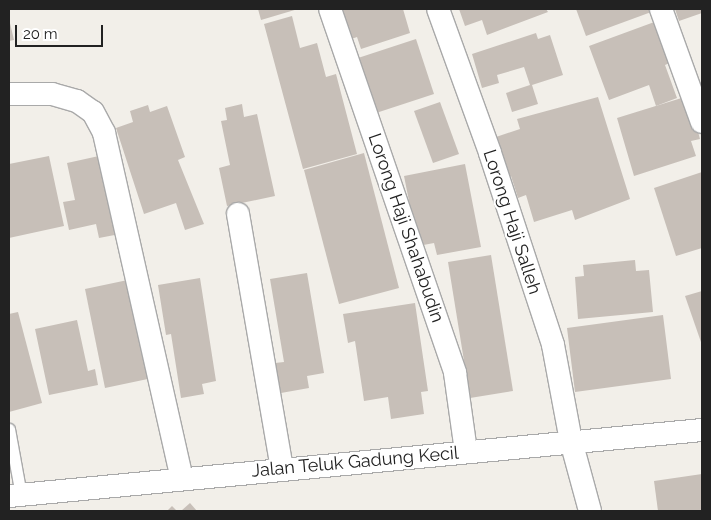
<!DOCTYPE html>
<style>
body{margin:0}
#map{position:relative;width:711px;height:520px;overflow:hidden;background:#f2efe9;font-family:Raleway,sans-serif}
div>[style]{position:absolute}
.building>*{inset:0;background:#c7bfb8}
.roads{filter:drop-shadow(1px 0 #a9a9a9) drop-shadow(-1px 0 #a9a9a9) drop-shadow(0 1px #a9a9a9) drop-shadow(0 -1px #a9a9a9)}
.lane>*{height:11px;margin:-5.5px;padding:0 5.5px;transform-origin:5.5px;border-radius:5.5px;background:#fff}
.street>*{height:22px;margin:-11px;padding:0 11px;transform-origin:11px;border-radius:11px;background:#fff}
span{translate:-50% -50%;white-space:nowrap;text-align:center;line-height:1.15;-webkit-text-stroke:4.5px #fff;paint-order:stroke}
.street-label{font-size:18px;color:#222}
.frame{position:absolute;inset:0;border:10px solid #222;pointer-events:none}
.scale{position:absolute;left:15px;top:25px;width:88px;height:22px;box-sizing:border-box;border:2px solid #222;border-top:0;padding-left:6px;font-size:15px;line-height:18px;white-space:nowrap;color:#222;-webkit-text-stroke:4px #fff;paint-order:stroke}
</style>
<div id="map">
<div class="building">
<i style="clip-path:polygon(258px 9px,298px 9px,261px 20px)"></i>
<i style="clip-path:polygon(332px 9px,403px 9px,410px 33px,361px 49px,357px 37px,343px 42px)"></i>
<i style="clip-path:polygon(459px 9px,546px 9px,548px 12px,487px 35px,482px 20px,465px 26px)"></i>
<i style="clip-path:polygon(576px 9px,653px 9px,654px 11px,586px 36px)"></i>
<i style="clip-path:polygon(675px 9px,702px 9px,702px 13px,679px 21px)"></i>
<i style="clip-path:polygon(292px 16px,300px 48px,317px 43px,326px 77px,336px 74px,357px 154px,303px 169px,264px 24px)"></i>
<i style="clip-path:polygon(9px 19px,14px 40px,9px 41px)"></i>
<i style="clip-path:polygon(657px 21px,672px 62px,665px 65px,677px 98px,656px 106px,649px 85px,609px 100px,589px 46px)"></i>
<i style="clip-path:polygon(536px 33px,538px 39px,550px 35px,563px 75px,532px 85px,538px 104px,512px 112px,506px 93px,530px 85px,524px 67px,497px 75px,499px 83px,482px 88px,472px 54px)"></i>
<i style="clip-path:polygon(416px 39px,434px 94px,376px 113px,358px 58px)"></i>
<i style="clip-path:polygon(688px 96px,700px 139px,691px 141px,696px 156px,634px 176px,617px 118px)"></i>
<i style="clip-path:polygon(598px 97px,630px 199px,575px 220px,572px 210px,534px 222px,526px 195px,518px 198px,511px 176px,505px 178px,493px 138px,520px 129px,517px 119px)"></i>
<i style="clip-path:polygon(440px 102px,459px 154px,433px 163px,414px 111px)"></i>
<i style="clip-path:polygon(242px 104px,244px 117px,257px 114px,275px 196px,227px 206px,219px 168px,230px 165px,221px 121px,227px 120px,225px 108px)"></i>
<i style="clip-path:polygon(148px 105px,150px 112px,167px 106px,185px 157px,178px 160px,204px 224px,185px 230px,176px 203px,144px 214px,116px 128px,133px 122px,130px 111px)"></i>
<i style="clip-path:polygon(364px 153px,399px 288px,339px 304px,304px 170px)"></i>
<i style="clip-path:polygon(108px 154px,125px 233px,99px 238px,96px 224px,69px 230px,63px 202px,75px 200px,67px 163px)"></i>
<i style="clip-path:polygon(49px 156px,64px 226px,9px 238px,9px 164px)"></i>
<i style="clip-path:polygon(465px 164px,481px 247px,437px 255px,434px 243px,418px 246px,404px 176px)"></i>
<i style="clip-path:polygon(702px 172px,702px 248px,676px 256px,654px 188px)"></i>
<i style="clip-path:polygon(491px 255px,513px 391px,470px 398px,448px 262px)"></i>
<i style="clip-path:polygon(635px 260px,636px 271px,649px 270px,653px 312px,578px 319px,575px 277px,584px 276px,583px 265px)"></i>
<i style="clip-path:polygon(307px 273px,324px 373px,307px 376px,309px 388px,281px 393px,275px 363px,284px 362px,270px 279px)"></i>
<i style="clip-path:polygon(142px 277px,162px 376px,105px 388px,85px 289px)"></i>
<i style="clip-path:polygon(200px 278px,216px 381px,202px 384px,204px 394px,181px 398px,171px 334px,166px 335px,158px 285px)"></i>
<i style="clip-path:polygon(702px 291px,702px 345px,685px 296px)"></i>
<i style="clip-path:polygon(415px 303px,428px 391px,421px 392px,424px 414px,391px 419px,388px 397px,364px 401px,355px 341px,348px 343px,343px 314px)"></i>
<i style="clip-path:polygon(18px 312px,42px 403px,9px 412px,9px 314px)"></i>
<i style="clip-path:polygon(663px 315px,671px 379px,575px 392px,567px 328px)"></i>
<i style="clip-path:polygon(77px 320px,88px 371px,95px 369px,98px 385px,49px 395px,35px 329px)"></i>
<i style="clip-path:polygon(702px 474px,702px 511px,658px 511px,654px 481px)"></i>
<i style="clip-path:polygon(190px 503px,197px 511px,181px 511px)"></i>
<i style="clip-path:polygon(172px 506px,177px 511px,167px 511px)"></i>
</div>
<div class="roads">
<div class="lane">
<i style="left:9px;top:429px;width:67px;rotate:79.7deg"></i>
</div>
<div class="street">
<i style="left:330px;top:9px;width:385px;rotate:71deg"></i>
<i style="left:455px;top:373px;width:79px;rotate:82deg"></i>
<i style="left:438px;top:9px;width:153px;rotate:70.1deg"></i>
<i style="left:490px;top:153px;width:202px;rotate:71.8deg"></i>
<i style="left:553px;top:345px;width:98px;rotate:79.4deg"></i>
<i style="left:571px;top:441px;width:73px;rotate:74.8deg"></i>
<i style="left:661px;top:9px;width:120px;rotate:70.1deg"></i>
<i style="left:9px;top:94px;width:43px"></i>
<i style="left:52px;top:94px;width:26px;rotate:16deg"></i>
<i style="left:77px;top:101px;width:19px;rotate:35deg"></i>
<i style="left:93px;top:112px;width:24px;rotate:62deg"></i>
<i style="left:104px;top:133px;width:354px;rotate:77.3deg"></i>
<i style="left:238px;top:214px;width:259px;rotate:80.2deg"></i>
<i style="left:9px;top:496px;width:696px;rotate:-5.44deg"></i>
</div>
</div>
<div class="street-label">
<span style="left:512px;top:222px;rotate:72deg">Lorong Haji Salleh</span>
<span style="left:406px;top:228px;rotate:71deg">Lorong Haji Shahabudin</span>
<span style="left:355px;top:462px;rotate:-5deg">Jalan Teluk Gadung Kecil</span>
</div>
<div class="frame"></div>
<div class="scale">20 m</div>
</div>
